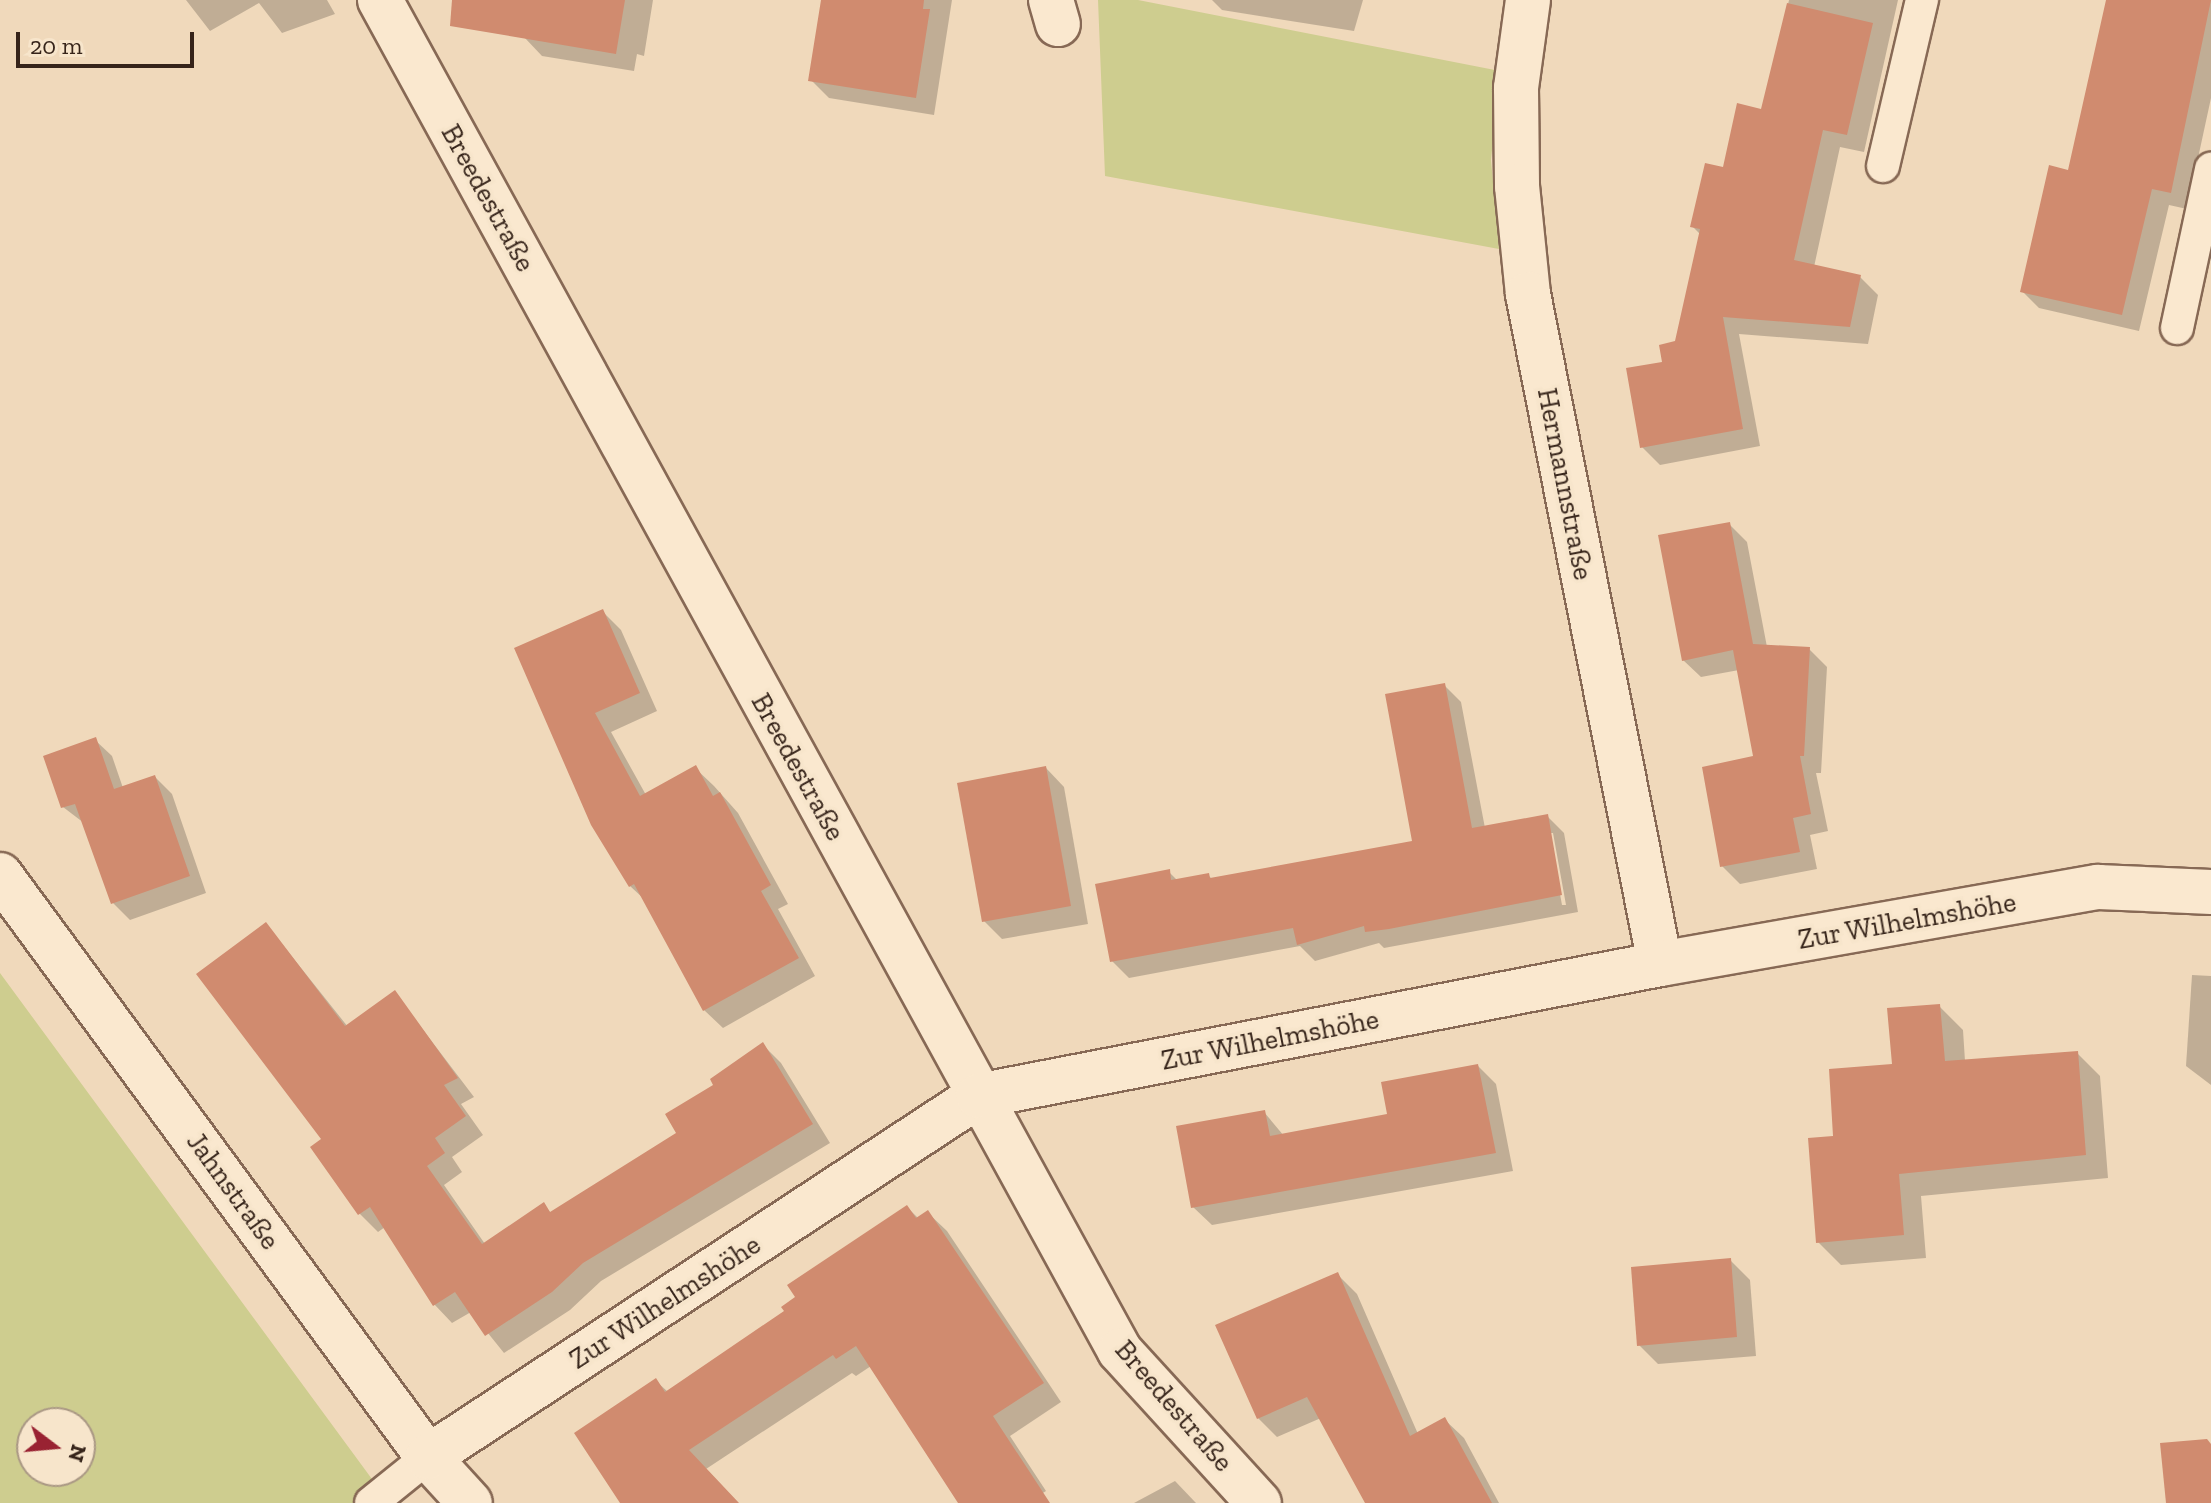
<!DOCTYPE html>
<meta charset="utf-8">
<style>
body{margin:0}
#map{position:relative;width:2211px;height:1503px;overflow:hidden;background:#f0d9bb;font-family:"Zilla Slab",serif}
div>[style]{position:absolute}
.green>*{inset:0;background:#cecd8f}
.shadow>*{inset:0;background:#0003}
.building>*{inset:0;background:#d08b6f}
.roads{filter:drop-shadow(2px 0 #876955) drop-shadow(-2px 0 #876955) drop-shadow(0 2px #876955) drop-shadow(0 -2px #876955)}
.service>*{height:32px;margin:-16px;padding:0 16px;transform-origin:16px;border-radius:16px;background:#fae8cf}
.minor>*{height:44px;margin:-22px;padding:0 22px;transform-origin:22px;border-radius:22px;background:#fae8cf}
span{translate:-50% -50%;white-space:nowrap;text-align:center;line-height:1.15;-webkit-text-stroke:7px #f7e5cb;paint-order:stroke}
.street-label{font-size:28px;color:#36241a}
.north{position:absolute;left:16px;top:1407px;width:80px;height:80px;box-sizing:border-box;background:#f7e5cb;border:2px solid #aa9884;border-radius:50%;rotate:106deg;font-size:22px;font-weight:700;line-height:32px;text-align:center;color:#36241a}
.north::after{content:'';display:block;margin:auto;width:28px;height:36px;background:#992232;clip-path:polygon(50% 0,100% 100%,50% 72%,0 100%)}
.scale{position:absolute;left:16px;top:32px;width:178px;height:36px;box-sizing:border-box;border:4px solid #36241a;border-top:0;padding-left:10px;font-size:24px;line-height:28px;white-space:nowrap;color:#36241a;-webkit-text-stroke:6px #f7e5cb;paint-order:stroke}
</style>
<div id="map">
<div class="green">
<i style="clip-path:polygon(1098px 0,1138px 0,1500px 71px,1491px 160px,1499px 249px,1105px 176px)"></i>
<i style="clip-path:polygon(evenodd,0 973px,380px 1490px,367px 1503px,0 1503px,0 973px,32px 1423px,80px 1423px,80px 1471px,32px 1471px,32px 1423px)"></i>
</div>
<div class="shadow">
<i style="clip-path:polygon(186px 0,327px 0,335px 14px,282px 33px,259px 3px,210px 31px)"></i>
<i style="clip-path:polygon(523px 0,653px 0,644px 56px,637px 54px,634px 71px,542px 56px,524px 37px)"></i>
<i style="clip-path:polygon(826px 0,952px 0,934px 115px,829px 98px,811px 80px)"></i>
<i style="clip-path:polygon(1212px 0,1363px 0,1354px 31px,1222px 10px)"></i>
<i style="clip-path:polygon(1789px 0,1898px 0,1864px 152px,1840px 147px,1814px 267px,1860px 277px,1878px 295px,1868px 344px,1739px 334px,1760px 446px,1660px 465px,1642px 447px,1664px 364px,1677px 343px,1701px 235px,1692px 226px,1763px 111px)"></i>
<i style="clip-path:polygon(2108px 0,2211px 0,2211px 98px,2187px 209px,2169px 205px,2139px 331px,2039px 308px,2022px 291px,2070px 172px)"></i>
<i style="clip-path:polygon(1729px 524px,1747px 542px,1767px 647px,1809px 649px,1827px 667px,1821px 773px,1816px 773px,1828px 831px,1810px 835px,1817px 869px,1740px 884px,1722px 866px,1755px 758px,1739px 670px,1701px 677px,1683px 660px)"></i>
<i style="clip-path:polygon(603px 612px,621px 630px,657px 711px,611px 732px,646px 795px,695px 768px,714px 786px,738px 813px,788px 904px,778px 909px,815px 976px,723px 1028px,704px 1010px,644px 899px,630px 886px,516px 649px)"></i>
<i style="clip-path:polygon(evenodd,1444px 685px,1461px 702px,1485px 828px,1547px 816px,1564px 833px,1578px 912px,1384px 948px,1379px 943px,1315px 961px,1300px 946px,1129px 978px,1112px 961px,1169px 872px,1178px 881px,1208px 875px,1213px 880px,1414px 843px,1444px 685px,1549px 833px,1553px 833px,1566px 905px,1562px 905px,1549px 833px)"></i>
<i style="clip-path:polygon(95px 740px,112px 756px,123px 788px,155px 777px,172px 794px,206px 893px,130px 920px,113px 903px,84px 823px,63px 807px)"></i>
<i style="clip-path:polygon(1046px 768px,1064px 787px,1088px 924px,1002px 939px,984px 921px)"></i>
<i style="clip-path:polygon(266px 924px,348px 1027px,395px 993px,474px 1097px,461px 1104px,483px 1135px,452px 1157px,462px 1172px,444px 1185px,485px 1244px,543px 1205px,551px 1213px,679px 1134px,715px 1085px,763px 1045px,781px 1063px,830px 1143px,601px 1281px,570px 1310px,504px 1353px,471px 1312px,452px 1323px,434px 1304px,385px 1227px,378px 1232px,360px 1214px,312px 1148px,324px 1139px)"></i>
<i style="clip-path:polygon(2192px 975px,2211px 976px,2211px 1085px,2186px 1066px)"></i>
<i style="clip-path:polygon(1939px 1006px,1963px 1030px,1965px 1061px,2077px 1053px,2100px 1076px,2108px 1178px,1921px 1196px,1926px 1258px,1841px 1265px,1818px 1242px,1835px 1138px)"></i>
<i style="clip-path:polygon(1478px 1066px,1496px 1084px,1513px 1171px,1212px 1225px,1193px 1207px,1264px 1112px,1284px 1136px,1390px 1116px)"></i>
<i style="clip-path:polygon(907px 1207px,919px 1219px,928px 1213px,947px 1231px,1061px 1402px,1010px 1436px,1046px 1491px,1027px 1503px,960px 1503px,871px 1366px,856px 1376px,852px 1373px,706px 1469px,738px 1503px,624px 1503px,656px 1381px,668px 1392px,787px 1312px)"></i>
<i style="clip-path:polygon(1730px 1260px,1750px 1280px,1756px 1356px,1658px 1364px,1639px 1345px)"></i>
<i style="clip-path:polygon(1338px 1275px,1357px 1294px,1418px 1434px,1445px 1420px,1464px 1438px,1499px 1503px,1368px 1503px,1321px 1418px,1277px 1437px,1258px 1418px)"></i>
<i style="clip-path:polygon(1175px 1481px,1196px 1503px,1134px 1503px)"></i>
</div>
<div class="building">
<i style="clip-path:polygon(452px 0,625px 0,616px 54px,450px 26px)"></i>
<i style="clip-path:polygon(821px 0,924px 0,923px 9px,930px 9px,916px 98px,808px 81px)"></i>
<i style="clip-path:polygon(2106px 0,2211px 0,2171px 193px,2152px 189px,2122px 315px,2020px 292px,2049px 165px,2068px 170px)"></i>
<i style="clip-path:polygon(1787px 3px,1873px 23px,1847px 135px,1823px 130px,1794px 260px,1861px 275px,1850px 327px,1723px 317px,1743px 429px,1640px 448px,1626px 368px,1662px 362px,1659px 345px,1675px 341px,1700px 229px,1690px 227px,1705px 163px,1723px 167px,1737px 103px,1761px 109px)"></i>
<i style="clip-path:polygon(1730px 522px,1753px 644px,1810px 647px,1804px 756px,1800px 756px,1811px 814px,1793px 818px,1800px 852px,1720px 867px,1702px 767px,1753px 756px,1733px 650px,1682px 661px,1658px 535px)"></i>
<i style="clip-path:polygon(603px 609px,640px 693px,595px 713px,640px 796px,696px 765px,713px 796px,720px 792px,771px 885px,761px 891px,799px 958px,703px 1011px,634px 884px,629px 887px,591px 825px,514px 648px)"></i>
<i style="clip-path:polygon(1445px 683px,1472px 828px,1548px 814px,1562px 895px,1389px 929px,1365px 932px,1364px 926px,1297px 945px,1293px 928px,1110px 962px,1095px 884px,1170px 869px,1171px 880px,1209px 873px,1210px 878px,1412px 841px,1385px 694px)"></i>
<i style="clip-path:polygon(96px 737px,114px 789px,155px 775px,190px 876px,111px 904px,75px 804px,61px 808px,43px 756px)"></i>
<i style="clip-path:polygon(1046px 766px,1071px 906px,982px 922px,957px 783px)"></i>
<i style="clip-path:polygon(266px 922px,345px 1026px,395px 990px,458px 1078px,444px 1085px,466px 1116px,435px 1138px,445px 1153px,427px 1166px,482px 1244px,544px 1202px,550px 1212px,676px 1133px,665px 1114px,713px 1085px,710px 1079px,763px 1042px,813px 1124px,583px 1263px,552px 1292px,485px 1336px,455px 1292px,433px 1306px,370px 1207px,358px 1215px,310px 1147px,321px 1139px,196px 974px)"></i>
<i style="clip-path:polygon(1940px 1004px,1945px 1061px,2078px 1051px,2086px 1155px,1899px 1174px,1904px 1235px,1816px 1243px,1808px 1138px,1833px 1136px,1829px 1069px,1892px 1064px,1887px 1008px)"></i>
<i style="clip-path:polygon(1478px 1064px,1496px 1153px,1191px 1208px,1176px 1126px,1265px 1110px,1270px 1136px,1387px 1114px,1381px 1082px)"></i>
<i style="clip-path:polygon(907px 1205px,916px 1218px,928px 1210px,1044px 1383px,993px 1416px,1050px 1503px,958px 1503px,856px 1346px,836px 1359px,833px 1355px,689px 1450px,739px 1503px,620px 1503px,574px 1433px,656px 1378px,665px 1392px,784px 1311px,781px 1307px,795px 1297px,787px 1285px)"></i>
<i style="clip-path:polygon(1731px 1258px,1737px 1337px,1637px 1346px,1631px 1267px)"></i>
<i style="clip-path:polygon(1338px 1272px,1410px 1436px,1445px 1417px,1492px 1503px,1365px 1503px,1307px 1397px,1257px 1419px,1215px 1325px)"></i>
<i style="clip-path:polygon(2207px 1439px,2211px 1444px,2211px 1503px,2166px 1503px,2160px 1443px)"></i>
</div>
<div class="roads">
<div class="service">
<i style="left:1883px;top:166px;width:171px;rotate:-76.8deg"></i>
<i style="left:2177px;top:328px;width:163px;rotate:-77.9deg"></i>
<i style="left:371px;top:1503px;width:73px;rotate:-38.9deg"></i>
</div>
<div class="minor">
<i style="left:380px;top:0;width:1540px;rotate:61.29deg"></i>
<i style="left:1120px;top:1351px;width:206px;rotate:47.6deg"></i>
<i style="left:1051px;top:0;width:25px;rotate:74deg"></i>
<i style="left:1528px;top:0;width:89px;rotate:97.8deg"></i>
<i style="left:1516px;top:88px;width:98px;rotate:89.4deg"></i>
<i style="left:1517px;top:186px;width:109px;rotate:84.2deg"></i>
<i style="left:1528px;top:294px;width:683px;rotate:78.85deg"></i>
<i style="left:0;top:875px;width:722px;rotate:53.67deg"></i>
<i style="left:428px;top:1457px;width:62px;rotate:47.6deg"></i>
<i style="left:428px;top:1457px;width:658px;rotate:-33.28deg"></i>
<i style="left:978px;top:1096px;width:695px;rotate:-10.95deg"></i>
<i style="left:1660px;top:964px;width:445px;rotate:-10deg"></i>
<i style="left:2098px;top:887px;width:113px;rotate:2.5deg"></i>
</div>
</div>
<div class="street-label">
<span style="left:488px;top:198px;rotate:61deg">Breedestraße</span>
<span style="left:1565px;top:484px;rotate:79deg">Hermannstraße</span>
<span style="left:798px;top:767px;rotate:61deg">Breedestraße</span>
<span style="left:1907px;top:921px;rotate:-10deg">Zur Wilhelmshöhe</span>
<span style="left:1270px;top:1040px;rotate:-11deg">Zur Wilhelmshöhe</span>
<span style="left:233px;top:1191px;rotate:54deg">Jahnstraße</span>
<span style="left:665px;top:1302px;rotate:-33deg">Zur Wilhelmshöhe</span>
<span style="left:1174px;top:1406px;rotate:49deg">Breedestraße</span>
</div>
<div class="north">N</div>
<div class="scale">20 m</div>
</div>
